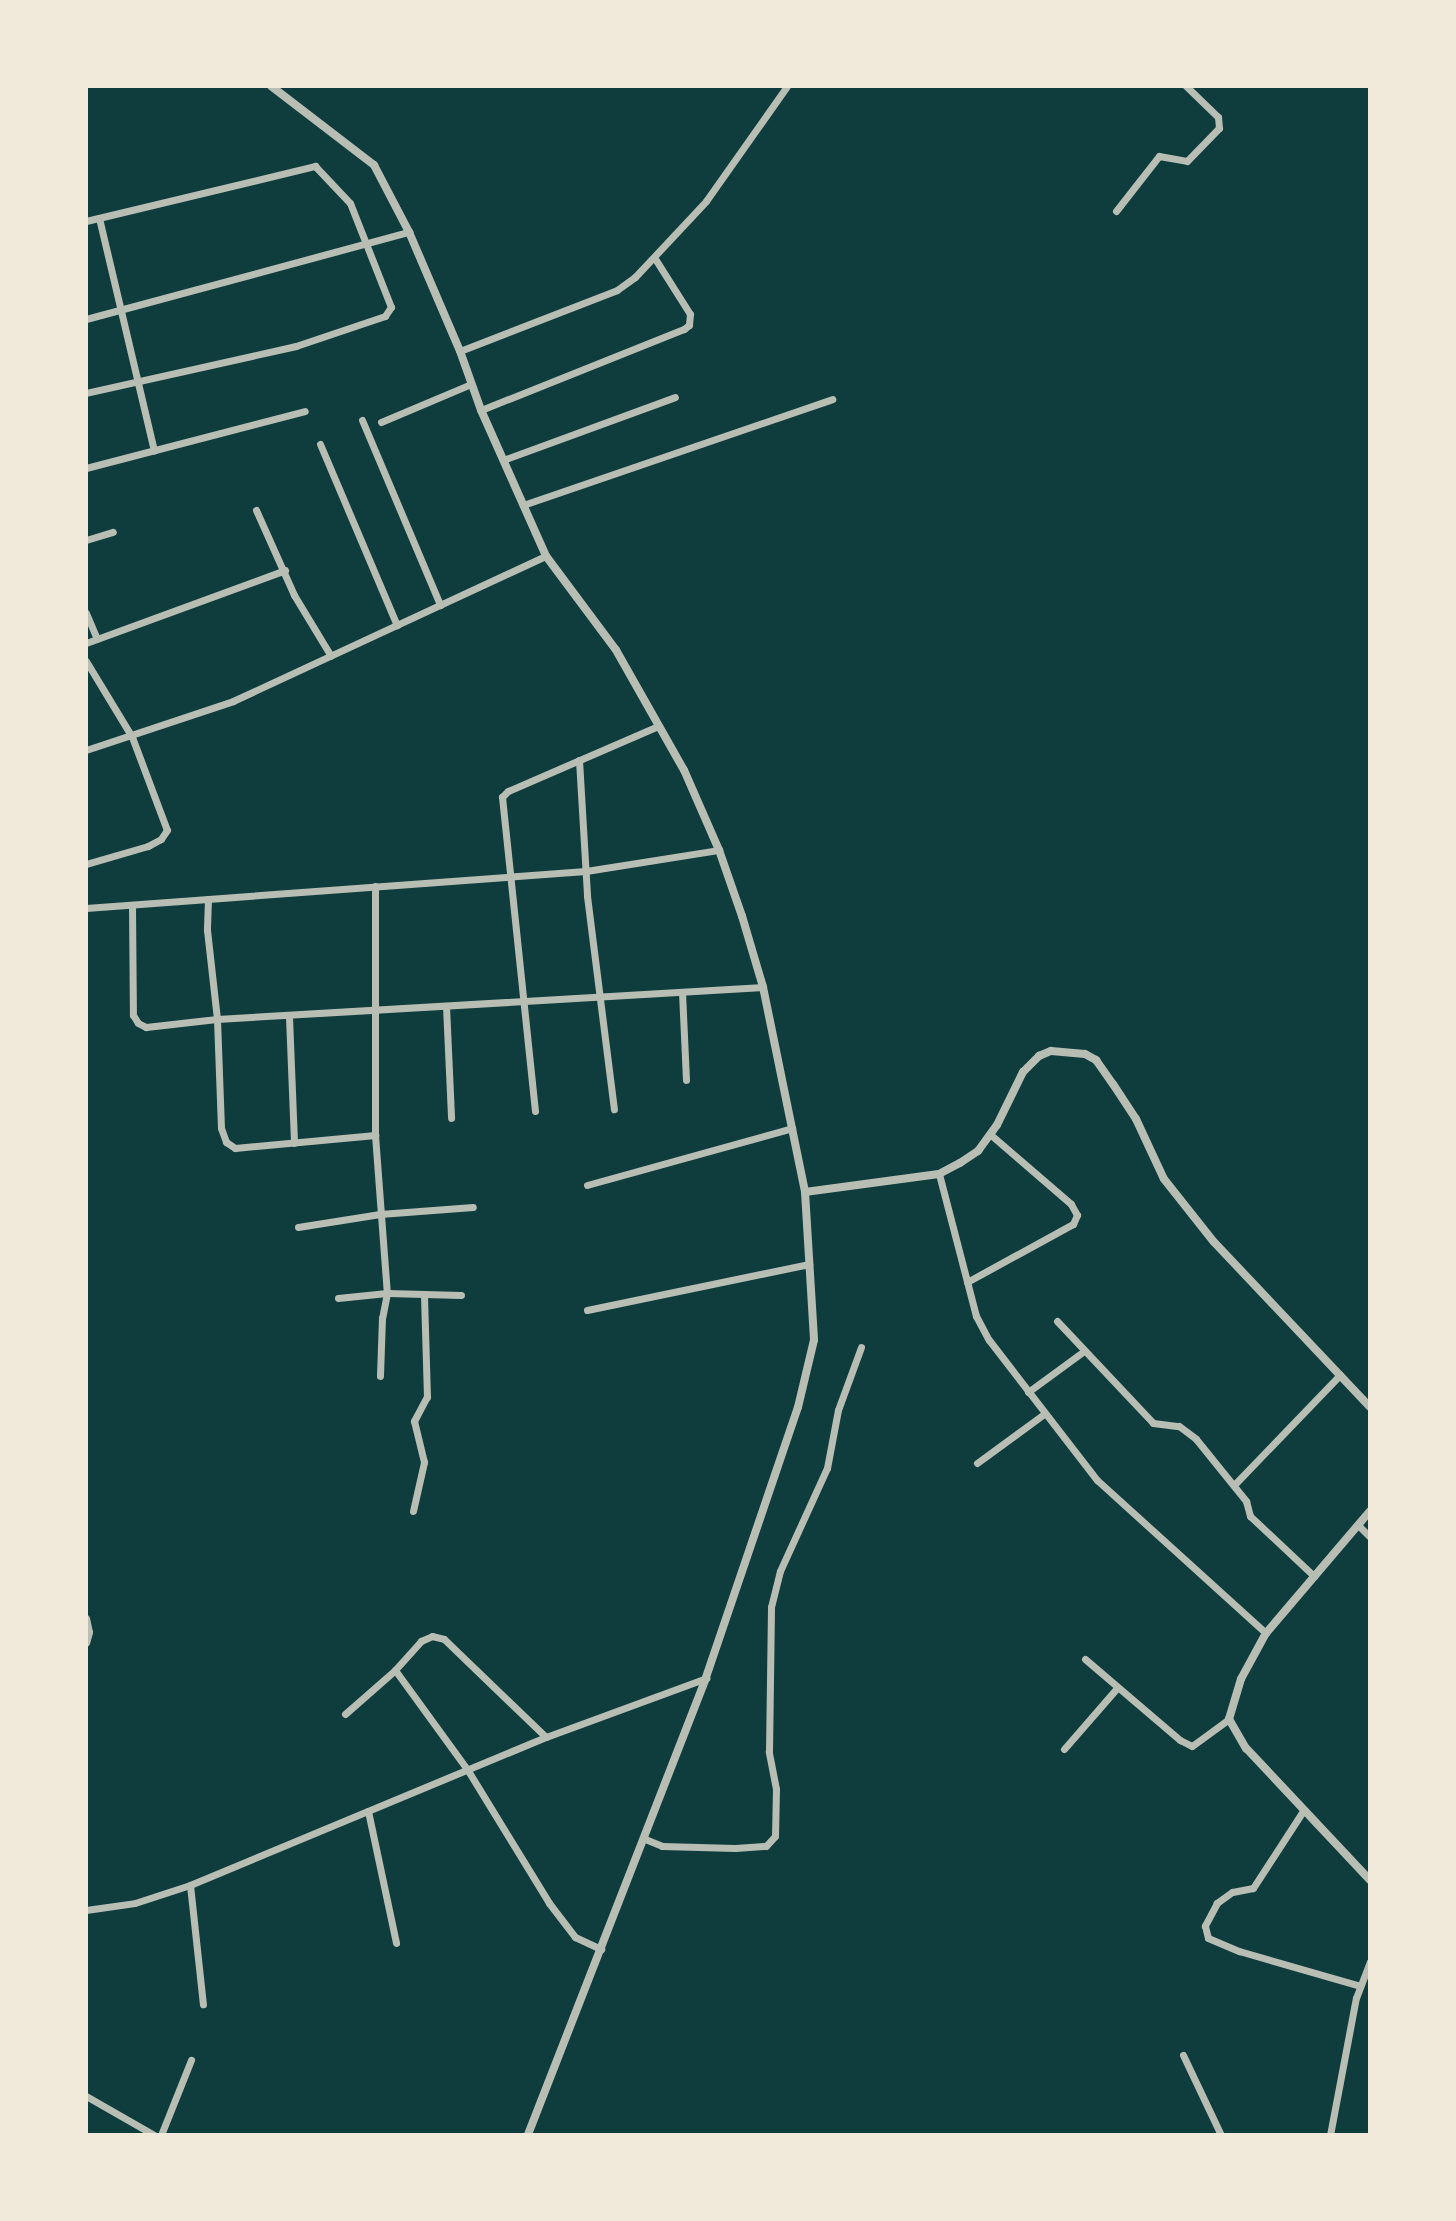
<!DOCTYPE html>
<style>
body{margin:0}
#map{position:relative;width:1456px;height:2221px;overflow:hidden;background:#0f3d3e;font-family:"Sofia Sans Condensed",sans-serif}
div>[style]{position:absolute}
.minor>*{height:7px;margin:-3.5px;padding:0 3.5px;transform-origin:3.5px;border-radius:3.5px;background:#b8beb3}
.tertiary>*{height:8px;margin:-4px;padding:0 4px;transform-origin:4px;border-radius:4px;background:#b8beb3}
span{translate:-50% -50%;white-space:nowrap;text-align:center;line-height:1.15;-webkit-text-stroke:8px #f1e9da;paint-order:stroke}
.frame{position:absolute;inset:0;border:88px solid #f1e9da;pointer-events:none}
</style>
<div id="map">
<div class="minor">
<i style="left:1116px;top:211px;width:70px;rotate:-52deg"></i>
<i style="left:1159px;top:156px;width:28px;rotate:10deg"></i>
<i style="left:1187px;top:161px;width:46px;rotate:-45.9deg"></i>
<i style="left:1219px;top:128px;width:11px;rotate:-95deg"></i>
<i style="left:1218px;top:117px;width:45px;rotate:-135.9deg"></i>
<i style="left:99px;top:218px;width:239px;rotate:76.7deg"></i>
<i style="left:86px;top:221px;width:236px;rotate:-13.5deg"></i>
<i style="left:315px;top:166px;width:51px;rotate:46.6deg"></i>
<i style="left:350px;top:203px;width:112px;rotate:68.5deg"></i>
<i style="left:391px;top:307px;width:11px;rotate:124deg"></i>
<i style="left:385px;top:316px;width:94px;rotate:161.4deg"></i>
<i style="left:296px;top:346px;width:215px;rotate:167.4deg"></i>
<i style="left:86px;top:319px;width:335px;rotate:-15.1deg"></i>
<i style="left:460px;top:351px;width:168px;rotate:-21.2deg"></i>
<i style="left:617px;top:290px;width:22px;rotate:-36deg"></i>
<i style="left:635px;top:277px;width:104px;rotate:-46.9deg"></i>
<i style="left:706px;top:201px;width:141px;rotate:-54.8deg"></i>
<i style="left:481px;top:410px;width:219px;rotate:-21.8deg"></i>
<i style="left:684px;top:329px;width:6px;rotate:-39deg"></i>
<i style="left:689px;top:325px;width:11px;rotate:-85deg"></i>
<i style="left:690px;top:314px;width:67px;rotate:-122.3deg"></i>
<i style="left:362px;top:420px;width:201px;rotate:67.1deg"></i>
<i style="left:381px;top:422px;width:98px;rotate:-22.9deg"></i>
<i style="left:320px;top:444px;width:197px;rotate:67deg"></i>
<i style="left:503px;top:460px;width:183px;rotate:-20.1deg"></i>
<i style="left:86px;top:468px;width:226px;rotate:-14.6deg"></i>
<i style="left:523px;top:505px;width:327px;rotate:-18.9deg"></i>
<i style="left:256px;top:510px;width:93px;rotate:65.9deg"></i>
<i style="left:294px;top:595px;width:71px;rotate:58.8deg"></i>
<i style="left:86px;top:540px;width:28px;rotate:-17deg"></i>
<i style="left:86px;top:613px;width:28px;rotate:67deg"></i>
<i style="left:86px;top:643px;width:212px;rotate:-20.1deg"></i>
<i style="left:86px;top:661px;width:89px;rotate:58.8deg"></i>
<i style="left:132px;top:737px;width:99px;rotate:69.4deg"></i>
<i style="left:167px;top:830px;width:11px;rotate:124deg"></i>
<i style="left:161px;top:839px;width:15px;rotate:152deg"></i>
<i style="left:148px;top:846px;width:65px;rotate:163.8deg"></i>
<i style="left:86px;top:750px;width:155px;rotate:-18.4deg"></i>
<i style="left:233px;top:701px;width:345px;rotate:-24.9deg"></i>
<i style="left:579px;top:760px;width:136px;rotate:86.6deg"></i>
<i style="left:587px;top:896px;width:215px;rotate:82.8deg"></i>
<i style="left:375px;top:886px;width:249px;rotate:90deg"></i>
<i style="left:375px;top:1135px;width:158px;rotate:85.7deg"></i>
<i style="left:387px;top:1293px;width:74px;rotate:1.5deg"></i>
<i style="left:208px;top:899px;width:31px;rotate:92deg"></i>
<i style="left:207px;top:930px;width:90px;rotate:83.6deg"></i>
<i style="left:217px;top:1019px;width:109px;rotate:87.9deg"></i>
<i style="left:221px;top:1128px;width:15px;rotate:70deg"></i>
<i style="left:226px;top:1142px;width:11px;rotate:34deg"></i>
<i style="left:235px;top:1148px;width:141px;rotate:-5.3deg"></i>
<i style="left:132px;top:907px;width:108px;rotate:89.5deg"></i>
<i style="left:133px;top:1015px;width:9px;rotate:58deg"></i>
<i style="left:138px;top:1023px;width:9px;rotate:27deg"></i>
<i style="left:146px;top:1027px;width:71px;rotate:-6.4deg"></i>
<i style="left:217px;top:1019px;width:547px;rotate:-3.35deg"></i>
<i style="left:86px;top:908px;width:501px;rotate:-4.23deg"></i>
<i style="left:586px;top:871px;width:135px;rotate:-9deg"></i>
<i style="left:682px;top:992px;width:88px;rotate:87.4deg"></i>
<i style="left:446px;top:1006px;width:112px;rotate:87.4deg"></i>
<i style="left:289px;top:1017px;width:126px;rotate:87.7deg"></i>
<i style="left:535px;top:1111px;width:316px;rotate:-96deg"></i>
<i style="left:502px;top:797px;width:8px;rotate:-45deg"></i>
<i style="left:508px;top:791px;width:163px;rotate:-23.4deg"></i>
<i style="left:939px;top:1174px;width:147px;rotate:75.4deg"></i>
<i style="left:976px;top:1316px;width:27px;rotate:62deg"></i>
<i style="left:989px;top:1340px;width:177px;rotate:52.4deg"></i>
<i style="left:1097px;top:1480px;width:228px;rotate:42.2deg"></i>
<i style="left:587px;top:1185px;width:213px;rotate:-15.5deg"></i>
<i style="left:298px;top:1227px;width:83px;rotate:-9deg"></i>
<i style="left:380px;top:1214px;width:93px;rotate:-4.3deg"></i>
<i style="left:967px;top:1282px;width:121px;rotate:-28.7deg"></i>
<i style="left:1073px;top:1224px;width:10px;rotate:-66deg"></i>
<i style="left:1077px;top:1215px;width:13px;rotate:-119deg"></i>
<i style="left:1071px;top:1204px;width:107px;rotate:-139.2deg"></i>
<i style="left:338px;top:1298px;width:49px;rotate:-5.8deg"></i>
<i style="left:387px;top:1293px;width:25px;rotate:101deg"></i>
<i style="left:382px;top:1318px;width:58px;rotate:92deg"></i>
<i style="left:587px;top:1310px;width:227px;rotate:-11.7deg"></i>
<i style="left:1057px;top:1321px;width:140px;rotate:46.7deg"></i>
<i style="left:1153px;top:1423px;width:26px;rotate:7deg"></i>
<i style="left:1179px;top:1426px;width:21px;rotate:37deg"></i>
<i style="left:1196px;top:1439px;width:80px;rotate:51.1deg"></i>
<i style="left:1246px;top:1501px;width:16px;rotate:75deg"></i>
<i style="left:1250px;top:1516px;width:88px;rotate:43.2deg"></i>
<i style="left:1028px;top:1392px;width:69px;rotate:-36.2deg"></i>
<i style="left:977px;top:1463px;width:83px;rotate:-36.2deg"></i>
<i style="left:1234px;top:1485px;width:153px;rotate:-46.1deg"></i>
<i style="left:413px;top:1511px;width:50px;rotate:-77.3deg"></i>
<i style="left:424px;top:1462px;width:42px;rotate:-103.7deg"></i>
<i style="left:414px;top:1421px;width:27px;rotate:-62deg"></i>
<i style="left:427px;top:1397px;width:103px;rotate:-91.7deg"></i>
<i style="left:1358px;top:1525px;width:17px;rotate:45deg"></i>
<i style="left:86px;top:1618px;width:14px;rotate:78deg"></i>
<i style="left:89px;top:1632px;width:11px;rotate:105deg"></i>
<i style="left:1085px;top:1659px;width:125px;rotate:40.5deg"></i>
<i style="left:1180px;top:1740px;width:13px;rotate:27deg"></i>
<i style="left:1192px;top:1746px;width:46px;rotate:-36.1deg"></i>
<i style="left:395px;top:1670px;width:122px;rotate:54deg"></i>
<i style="left:467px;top:1769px;width:157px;rotate:58.5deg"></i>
<i style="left:549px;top:1903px;width:43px;rotate:52.6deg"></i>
<i style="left:575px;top:1937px;width:29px;rotate:25deg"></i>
<i style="left:345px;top:1714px;width:67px;rotate:-41.3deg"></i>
<i style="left:395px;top:1670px;width:39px;rotate:-48deg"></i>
<i style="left:421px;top:1641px;width:12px;rotate:-24deg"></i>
<i style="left:432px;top:1636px;width:12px;rotate:14deg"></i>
<i style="left:444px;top:1639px;width:141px;rotate:43.9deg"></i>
<i style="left:1064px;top:1749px;width:81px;rotate:-49deg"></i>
<i style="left:368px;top:1811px;width:135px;rotate:78deg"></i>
<i style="left:1303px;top:1811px;width:92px;rotate:123deg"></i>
<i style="left:1253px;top:1888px;width:21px;rotate:169deg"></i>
<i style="left:1232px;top:1892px;width:19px;rotate:144deg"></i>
<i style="left:1217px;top:1903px;width:26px;rotate:118deg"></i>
<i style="left:1205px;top:1926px;width:12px;rotate:76deg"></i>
<i style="left:1208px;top:1938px;width:34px;rotate:23deg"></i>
<i style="left:1239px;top:1951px;width:126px;rotate:16.1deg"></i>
<i style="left:645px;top:1839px;width:18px;rotate:22deg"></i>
<i style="left:662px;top:1846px;width:73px;rotate:1.6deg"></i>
<i style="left:735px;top:1848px;width:31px;rotate:-4deg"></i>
<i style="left:766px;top:1846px;width:13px;rotate:-48deg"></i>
<i style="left:775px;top:1836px;width:47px;rotate:-88.8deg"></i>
<i style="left:776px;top:1789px;width:38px;rotate:-101deg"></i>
<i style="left:769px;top:1752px;width:145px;rotate:-89.2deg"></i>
<i style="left:771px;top:1607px;width:37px;rotate:-76deg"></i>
<i style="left:780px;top:1571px;width:113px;rotate:-65.5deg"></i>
<i style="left:827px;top:1468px;width:59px;rotate:-79.3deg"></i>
<i style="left:838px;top:1410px;width:67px;rotate:-69.9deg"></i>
<i style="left:190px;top:1885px;width:120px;rotate:83.8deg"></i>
<i style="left:86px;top:1910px;width:49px;rotate:-8.1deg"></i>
<i style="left:135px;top:1903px;width:58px;rotate:-18.1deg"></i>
<i style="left:190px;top:1885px;width:386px;rotate:-22.6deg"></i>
<i style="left:546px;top:1737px;width:171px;rotate:-20.2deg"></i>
<i style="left:1183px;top:2055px;width:89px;rotate:64.6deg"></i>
<i style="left:86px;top:2096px;width:78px;rotate:29.8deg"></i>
<i style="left:161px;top:2135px;width:81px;rotate:-68.2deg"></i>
<i style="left:1330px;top:2135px;width:139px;rotate:-79.3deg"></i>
<i style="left:1356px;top:1998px;width:39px;rotate:-69deg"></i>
</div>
<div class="tertiary">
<i style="left:271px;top:86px;width:130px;rotate:37.5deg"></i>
<i style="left:374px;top:165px;width:76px;rotate:62.4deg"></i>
<i style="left:409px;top:232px;width:129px;rotate:66.8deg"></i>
<i style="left:460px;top:351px;width:63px;rotate:70.4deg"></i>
<i style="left:481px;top:410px;width:160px;rotate:66deg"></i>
<i style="left:546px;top:556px;width:117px;rotate:53.3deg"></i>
<i style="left:616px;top:650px;width:138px;rotate:60.5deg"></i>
<i style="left:684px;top:770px;width:87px;rotate:66.4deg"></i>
<i style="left:719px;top:850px;width:70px;rotate:70.8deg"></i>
<i style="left:742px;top:916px;width:74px;rotate:73.5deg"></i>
<i style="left:763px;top:987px;width:209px;rotate:78.4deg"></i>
<i style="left:805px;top:1192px;width:148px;rotate:86.5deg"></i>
<i style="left:814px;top:1340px;width:69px;rotate:103.4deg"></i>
<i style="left:798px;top:1407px;width:286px;rotate:108.8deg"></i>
<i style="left:706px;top:1678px;width:490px;rotate:111.3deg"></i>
<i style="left:805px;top:1192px;width:135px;rotate:-7.7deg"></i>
<i style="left:939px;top:1174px;width:24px;rotate:-28deg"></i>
<i style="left:960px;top:1163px;width:22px;rotate:-34deg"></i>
<i style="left:978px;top:1151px;width:32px;rotate:-54deg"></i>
<i style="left:997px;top:1125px;width:59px;rotate:-63.9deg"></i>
<i style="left:1023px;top:1072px;width:23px;rotate:-45deg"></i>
<i style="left:1039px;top:1056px;width:13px;rotate:-23deg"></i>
<i style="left:1051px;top:1051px;width:34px;rotate:5deg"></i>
<i style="left:1085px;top:1054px;width:13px;rotate:29deg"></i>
<i style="left:1096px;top:1060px;width:29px;rotate:55deg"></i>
<i style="left:1113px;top:1084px;width:42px;rotate:56.7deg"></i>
<i style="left:1136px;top:1119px;width:66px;rotate:65deg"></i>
<i style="left:1164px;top:1179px;width:80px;rotate:51.6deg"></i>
<i style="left:1214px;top:1242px;width:227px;rotate:46.6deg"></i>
<i style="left:1370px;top:1511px;width:160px;rotate:130.4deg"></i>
<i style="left:1266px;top:1633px;width:52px;rotate:118.5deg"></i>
<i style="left:1241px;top:1679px;width:42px;rotate:106.7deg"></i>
<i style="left:1229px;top:1719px;width:34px;rotate:60deg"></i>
<i style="left:1246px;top:1748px;width:181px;rotate:46.8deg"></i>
</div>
<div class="frame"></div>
</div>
